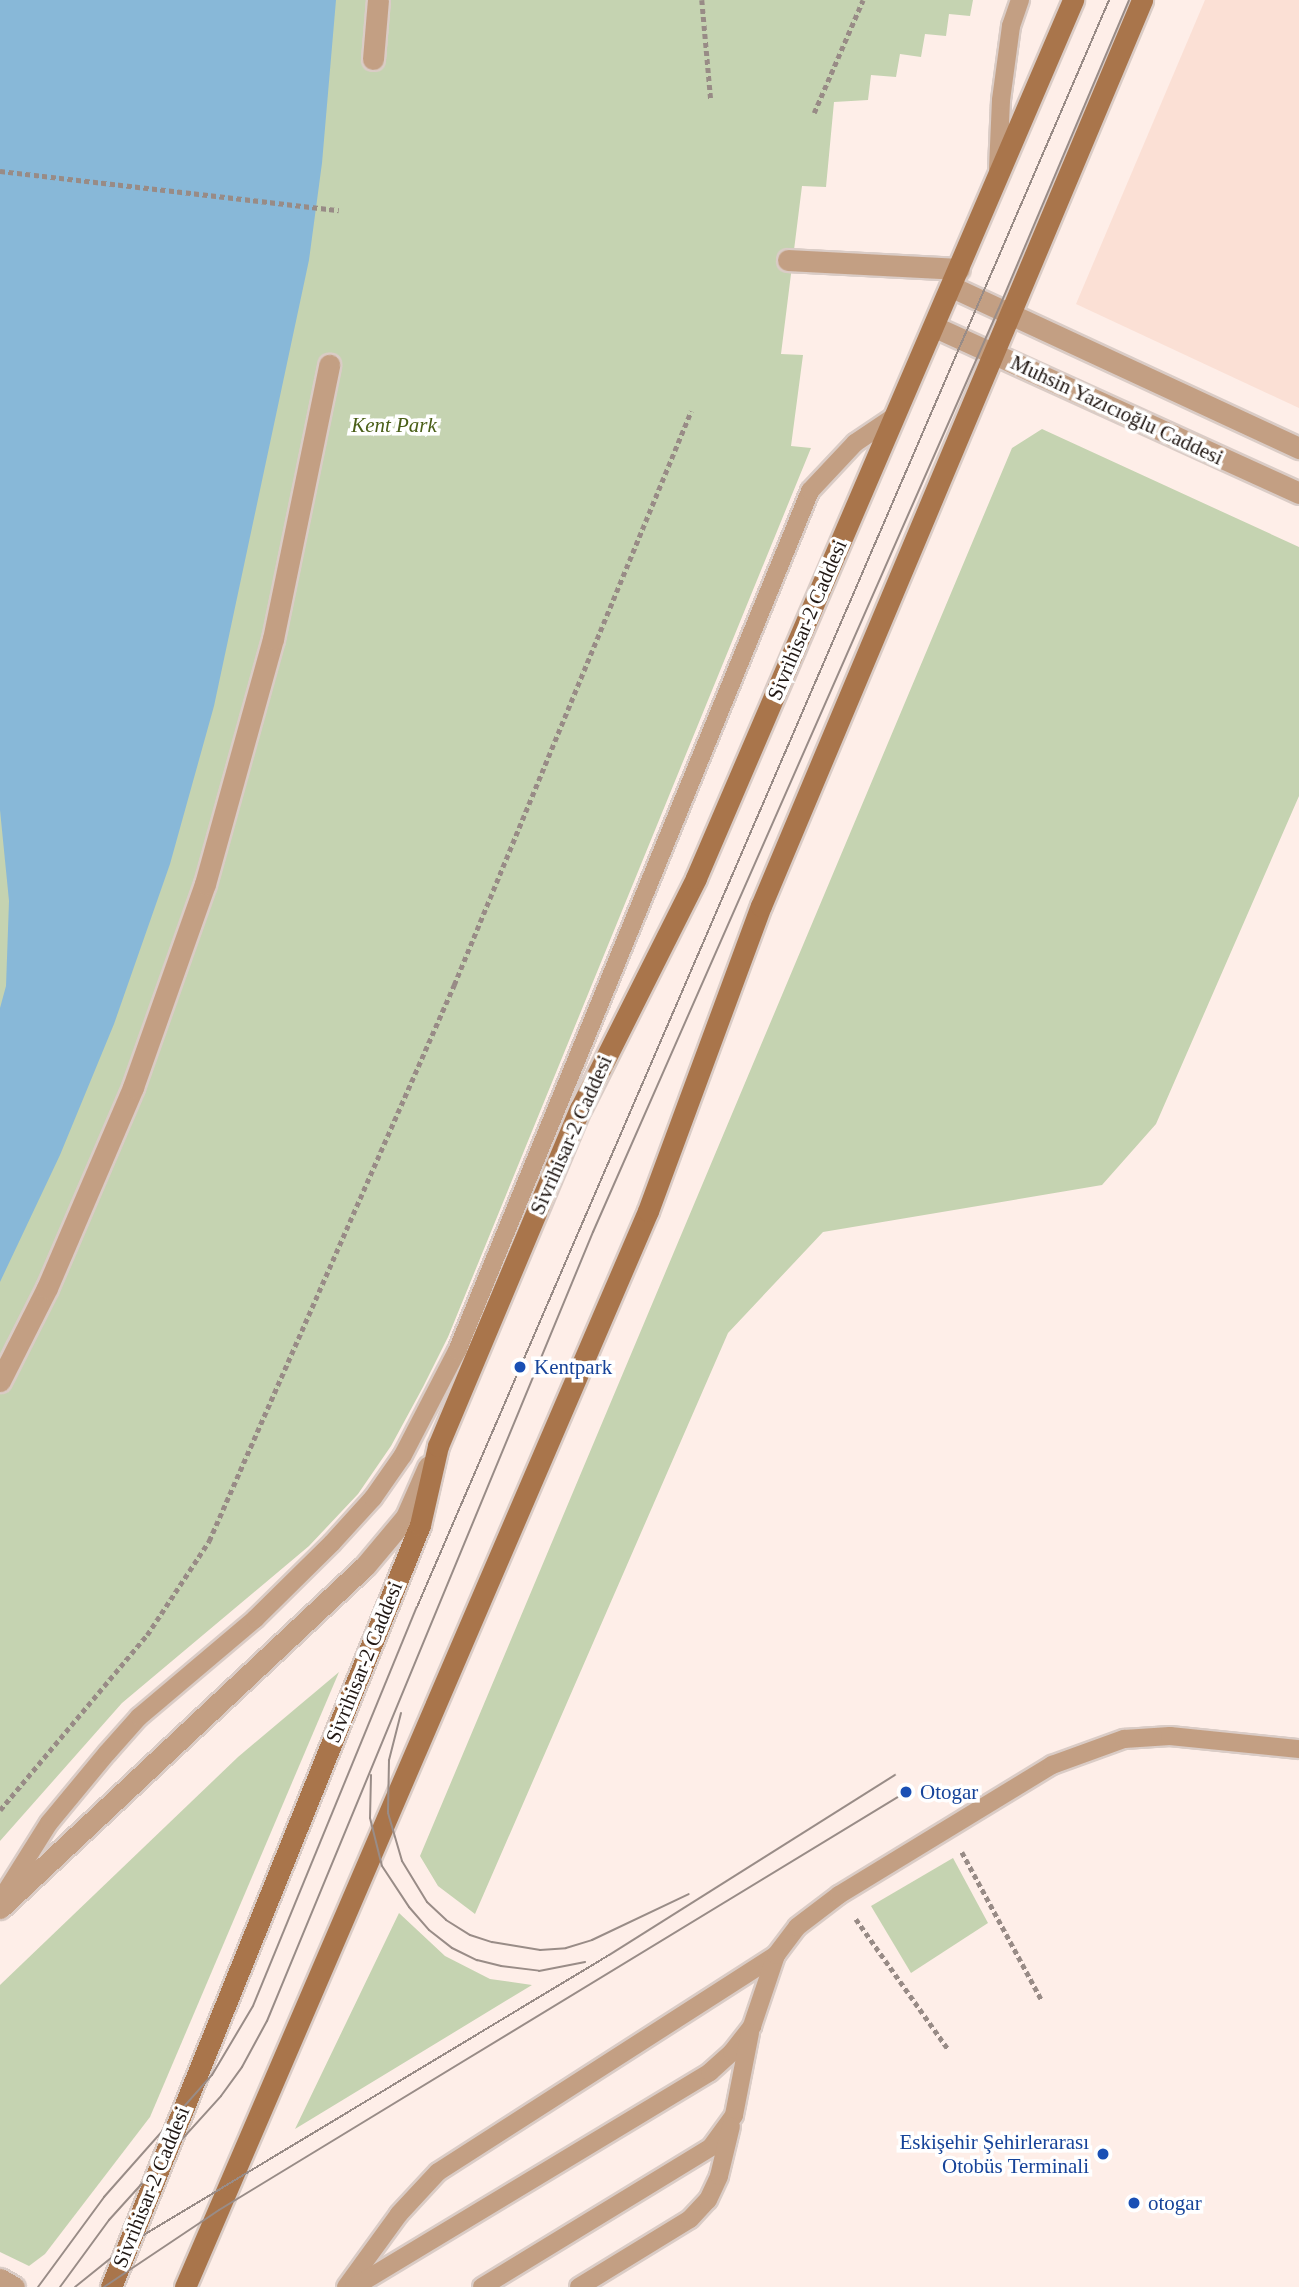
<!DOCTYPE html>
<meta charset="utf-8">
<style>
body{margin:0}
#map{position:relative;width:1299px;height:2287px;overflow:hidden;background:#feeee8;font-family:Georgia,serif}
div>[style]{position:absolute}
.built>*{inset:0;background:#fbe0d5}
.green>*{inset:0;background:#c5d3b1}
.water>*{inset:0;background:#88b8d8}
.path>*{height:4.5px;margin-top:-2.25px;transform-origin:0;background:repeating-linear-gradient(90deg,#988b86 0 5px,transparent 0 8.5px)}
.roads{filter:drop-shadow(2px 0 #daccc6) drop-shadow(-2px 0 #daccc6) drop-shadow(0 2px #daccc6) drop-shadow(0 -2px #daccc6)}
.service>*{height:18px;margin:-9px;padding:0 9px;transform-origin:9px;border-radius:9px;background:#c39f83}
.pedestrian>*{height:21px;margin:-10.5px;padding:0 10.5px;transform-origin:10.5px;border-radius:10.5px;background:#c39f83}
.minor>*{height:21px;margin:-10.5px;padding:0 10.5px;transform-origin:10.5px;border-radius:10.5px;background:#c39f83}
.tertiary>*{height:21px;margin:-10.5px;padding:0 10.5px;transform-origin:10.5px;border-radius:10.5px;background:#c39f83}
.secondary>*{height:21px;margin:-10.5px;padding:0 10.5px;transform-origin:10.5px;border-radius:10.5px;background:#a9754b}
.tram>*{height:2px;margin:-1px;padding:0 1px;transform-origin:1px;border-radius:1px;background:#998c87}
.dots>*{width:19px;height:19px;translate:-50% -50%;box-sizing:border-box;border:4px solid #fff;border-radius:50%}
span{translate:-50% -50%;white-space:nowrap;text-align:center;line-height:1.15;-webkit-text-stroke:7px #fff;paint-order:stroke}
.street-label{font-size:21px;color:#201713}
.park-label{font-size:21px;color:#4a5f18;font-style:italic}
.transit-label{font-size:21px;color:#164399}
.left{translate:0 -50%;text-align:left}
.right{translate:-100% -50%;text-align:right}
</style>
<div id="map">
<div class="built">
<i style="clip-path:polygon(1205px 0,1299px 0,1299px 408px,1076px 304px)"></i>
</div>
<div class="green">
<i style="clip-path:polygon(0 0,973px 0,970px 16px,949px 14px,946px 36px,925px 34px,921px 57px,900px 54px,896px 77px,871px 75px,868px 100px,834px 102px,826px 187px,802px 186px,781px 354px,803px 355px,791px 446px,811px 448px,448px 1337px,423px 1387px,391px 1446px,358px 1494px,309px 1546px,122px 1703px,0 1841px)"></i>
<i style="clip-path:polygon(1042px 429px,1299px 547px,1299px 796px,1156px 1124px,1102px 1185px,823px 1232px,728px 1333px,475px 1914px,438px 1886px,420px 1856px,1012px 448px)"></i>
<i style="clip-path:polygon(339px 1672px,150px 2117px,45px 2254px,29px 2266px,0 2252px,0 1985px,238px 1757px)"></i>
<i style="clip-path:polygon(953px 1858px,988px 1923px,911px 1973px,871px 1906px)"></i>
<i style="clip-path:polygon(399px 1913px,445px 1956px,490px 1979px,532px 1985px,295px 2129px)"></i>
</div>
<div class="water">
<i style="clip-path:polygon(0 0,336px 0,322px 163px,309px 260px,214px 706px,170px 864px,114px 1024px,60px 1155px,0 1282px,0 1008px,6px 986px,9px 901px,0 810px)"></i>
</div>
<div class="path">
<i style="left:702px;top:0;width:101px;rotate:84.9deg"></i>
<i style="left:814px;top:113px;width:123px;rotate:-66.6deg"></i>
<i style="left:0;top:171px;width:341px;rotate:6.6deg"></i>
<i style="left:0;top:1810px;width:229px;rotate:-50deg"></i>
<i style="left:147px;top:1635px;width:113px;rotate:-56.6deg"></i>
<i style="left:209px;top:1541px;width:608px;rotate:-66.22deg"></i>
<i style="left:454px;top:985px;width:621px;rotate:-67.56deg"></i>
<i style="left:962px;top:1852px;width:167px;rotate:61.7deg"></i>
<i style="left:856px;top:1919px;width:159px;rotate:54.7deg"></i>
</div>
<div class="roads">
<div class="service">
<i style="left:998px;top:169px;width:69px;rotate:-87.5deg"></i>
<i style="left:1001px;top:100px;width:75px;rotate:-82.3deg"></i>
<i style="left:1011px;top:26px;width:28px;rotate:-71deg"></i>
<i style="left:0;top:1901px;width:92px;rotate:-57.9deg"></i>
<i style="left:49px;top:1823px;width:91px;rotate:-50.4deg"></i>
<i style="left:107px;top:1753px;width:48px;rotate:-48.4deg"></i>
<i style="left:139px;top:1717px;width:152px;rotate:-40.2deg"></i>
<i style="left:255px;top:1619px;width:108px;rotate:-44.6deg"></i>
<i style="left:332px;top:1543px;width:61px;rotate:-47.7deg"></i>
<i style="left:373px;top:1498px;width:52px;rotate:-55.1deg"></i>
<i style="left:403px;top:1455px;width:117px;rotate:-62.6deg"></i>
<i style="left:457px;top:1351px;width:930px;rotate:-67.68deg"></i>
<i style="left:810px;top:491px;width:66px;rotate:-46.8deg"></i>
<i style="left:855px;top:443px;width:48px;rotate:-34deg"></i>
<i style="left:346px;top:2287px;width:90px;rotate:-54deg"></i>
<i style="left:399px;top:2214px;width:57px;rotate:-47.1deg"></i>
<i style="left:438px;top:2172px;width:402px;rotate:-32.7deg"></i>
<i style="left:354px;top:2287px;width:416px;rotate:-31.1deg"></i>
<i style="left:710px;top:2072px;width:30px;rotate:-42deg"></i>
<i style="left:732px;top:2052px;width:33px;rotate:-52deg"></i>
<i style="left:752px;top:2026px;width:75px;rotate:-71.3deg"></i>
<i style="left:776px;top:1955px;width:35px;rotate:-53deg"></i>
<i style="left:797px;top:1927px;width:53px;rotate:-37.3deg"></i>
<i style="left:839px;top:1895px;width:250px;rotate:-31.4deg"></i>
<i style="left:1052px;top:1765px;width:77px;rotate:-19.9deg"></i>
<i style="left:1124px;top:1739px;width:46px;rotate:-3.7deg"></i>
<i style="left:1170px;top:1736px;width:130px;rotate:5.8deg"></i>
<i style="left:482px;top:2287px;width:268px;rotate:-31.4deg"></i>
<i style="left:711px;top:2147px;width:39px;rotate:-54deg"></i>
<i style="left:734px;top:2115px;width:84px;rotate:-79deg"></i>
<i style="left:579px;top:2287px;width:130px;rotate:-31.5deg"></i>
<i style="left:690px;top:2219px;width:26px;rotate:-47deg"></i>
<i style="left:708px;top:2200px;width:26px;rotate:-65deg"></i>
<i style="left:719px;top:2176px;width:51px;rotate:-76.5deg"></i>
</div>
<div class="pedestrian">
<i style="left:373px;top:59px;width:59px;rotate:-85.2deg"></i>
<i style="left:788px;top:260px;width:171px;rotate:3deg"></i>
<i style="left:0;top:1381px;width:104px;rotate:-63.2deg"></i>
<i style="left:47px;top:1288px;width:219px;rotate:-66.8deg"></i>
<i style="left:133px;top:1087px;width:215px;rotate:-70.5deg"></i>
<i style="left:205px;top:884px;width:254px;rotate:-74.5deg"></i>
<i style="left:273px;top:639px;width:280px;rotate:-78.4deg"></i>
</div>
<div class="minor">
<i style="left:0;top:1908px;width:500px;rotate:-43.14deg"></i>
<i style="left:365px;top:1566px;width:64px;rotate:-50.1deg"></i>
<i style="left:406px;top:1517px;width:55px;rotate:-66.3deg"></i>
<i style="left:0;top:2279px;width:16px;rotate:30deg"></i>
</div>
<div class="tertiary">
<i style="left:952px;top:287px;width:383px;rotate:24.9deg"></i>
<i style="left:935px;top:327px;width:400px;rotate:24.5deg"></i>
</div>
<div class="secondary">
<i style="left:111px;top:2287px;width:822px;rotate:-67.93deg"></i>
<i style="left:420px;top:1525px;width:81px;rotate:-77.2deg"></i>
<i style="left:438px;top:1446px;width:366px;rotate:-67.2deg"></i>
<i style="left:580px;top:1109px;width:258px;rotate:-63.3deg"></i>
<i style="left:696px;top:878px;width:956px;rotate:-66.76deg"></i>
<i style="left:185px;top:2287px;width:1171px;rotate:-66.72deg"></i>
<i style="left:648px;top:1211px;width:325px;rotate:-69.7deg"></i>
<i style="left:761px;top:906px;width:983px;rotate:-67.19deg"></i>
</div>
</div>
<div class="tram">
<i style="left:401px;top:1713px;width:49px;rotate:104.3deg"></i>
<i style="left:389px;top:1760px;width:53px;rotate:91.1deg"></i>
<i style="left:388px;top:1813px;width:50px;rotate:73.7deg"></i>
<i style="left:402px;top:1861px;width:48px;rotate:58.6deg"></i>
<i style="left:427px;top:1902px;width:26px;rotate:43deg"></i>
<i style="left:446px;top:1920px;width:28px;rotate:32deg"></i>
<i style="left:470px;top:1935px;width:23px;rotate:18deg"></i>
<i style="left:492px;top:1942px;width:49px;rotate:9.5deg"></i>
<i style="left:540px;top:1950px;width:26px;rotate:-4deg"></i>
<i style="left:566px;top:1948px;width:27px;rotate:-17deg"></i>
<i style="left:592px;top:1940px;width:107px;rotate:-25.4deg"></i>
<i style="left:371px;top:1775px;width:43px;rotate:91.3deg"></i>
<i style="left:370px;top:1818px;width:49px;rotate:76deg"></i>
<i style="left:382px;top:1866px;width:49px;rotate:56.6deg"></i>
<i style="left:409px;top:1907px;width:30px;rotate:49deg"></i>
<i style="left:429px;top:1930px;width:29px;rotate:38deg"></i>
<i style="left:452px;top:1948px;width:28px;rotate:26deg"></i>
<i style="left:477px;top:1960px;width:25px;rotate:14deg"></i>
<i style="left:501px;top:1966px;width:38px;rotate:7deg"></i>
<i style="left:539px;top:1971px;width:47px;rotate:-11.1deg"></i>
<i style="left:38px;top:2287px;width:112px;rotate:-53.7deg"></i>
<i style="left:104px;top:2197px;width:163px;rotate:-48.5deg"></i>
<i style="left:212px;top:2075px;width:80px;rotate:-59.3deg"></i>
<i style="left:253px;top:2006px;width:431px;rotate:-67.7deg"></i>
<i style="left:417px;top:1607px;width:1750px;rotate:-66.7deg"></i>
<i style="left:60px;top:2287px;width:83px;rotate:-53.8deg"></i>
<i style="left:109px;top:2220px;width:167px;rotate:-47.9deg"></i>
<i style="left:221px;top:2096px;width:36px;rotate:-54deg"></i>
<i style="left:242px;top:2067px;width:52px;rotate:-61.5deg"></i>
<i style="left:267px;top:2021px;width:854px;rotate:-67.55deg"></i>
<i style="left:593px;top:1232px;width:1009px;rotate:-66.28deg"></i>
<i style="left:999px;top:308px;width:334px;rotate:-67.1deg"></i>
<i style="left:75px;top:2287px;width:67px;rotate:-38.9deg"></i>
<i style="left:127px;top:2245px;width:563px;rotate:-31.03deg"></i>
<i style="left:609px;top:1955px;width:338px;rotate:-32.2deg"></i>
<i style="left:104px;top:2287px;width:138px;rotate:-33.8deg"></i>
<i style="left:219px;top:2210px;width:804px;rotate:-31.32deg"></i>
</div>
<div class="dots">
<i style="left:520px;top:1367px;background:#1a4fb4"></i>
<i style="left:906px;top:1792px;background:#1a4fb4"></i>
<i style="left:1103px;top:2154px;background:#1a4fb4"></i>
<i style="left:1134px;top:2203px;background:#1a4fb4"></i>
</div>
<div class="street-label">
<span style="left:1117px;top:410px;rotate:25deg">Muhsin Yazıcıoğlu Caddesi</span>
<span style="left:807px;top:620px;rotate:-67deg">Sivrihisar-2 Caddesi</span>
<span style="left:571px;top:1135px;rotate:-66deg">Sivrihisar-2 Caddesi</span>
<span style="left:364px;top:1662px;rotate:-68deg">Sivrihisar-2 Caddesi</span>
<span style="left:151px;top:2187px;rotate:-68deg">Sivrihisar-2 Caddesi</span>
</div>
<div class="park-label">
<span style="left:394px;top:425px">Kent Park</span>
</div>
<div class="transit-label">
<span class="left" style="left:534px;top:1367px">Kentpark</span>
<span class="left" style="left:920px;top:1792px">Otogar</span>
<span class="right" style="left:1089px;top:2154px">Eskişehir Şehirlerarası<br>Otobüs Terminali</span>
<span class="left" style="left:1148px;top:2203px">otogar</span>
</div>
</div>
